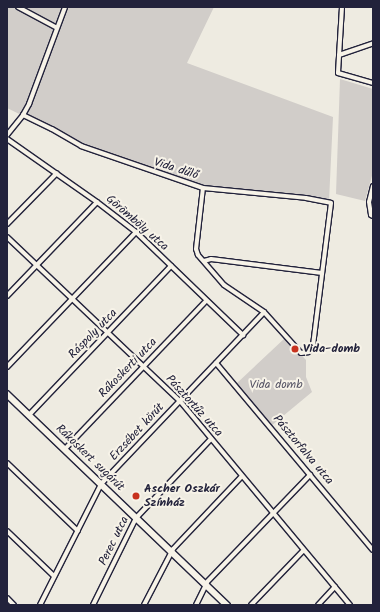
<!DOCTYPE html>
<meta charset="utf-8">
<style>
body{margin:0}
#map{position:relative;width:380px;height:612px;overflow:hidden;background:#eeebe1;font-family:Kalam,sans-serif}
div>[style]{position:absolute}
.green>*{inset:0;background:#d1cdc9}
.roads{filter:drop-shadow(1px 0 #22223b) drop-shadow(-1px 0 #22223b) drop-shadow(0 1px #22223b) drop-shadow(0 -1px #22223b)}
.street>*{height:4px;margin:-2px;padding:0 2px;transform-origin:2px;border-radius:2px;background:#f7f3e8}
.secondary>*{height:5.5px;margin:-2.75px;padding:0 2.75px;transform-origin:2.75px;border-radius:2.75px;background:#f7f3e8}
.dots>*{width:11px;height:11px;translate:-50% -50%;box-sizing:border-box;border:2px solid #f7f3e8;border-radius:50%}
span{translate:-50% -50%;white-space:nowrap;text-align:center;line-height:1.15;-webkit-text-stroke:4px #f7f3e8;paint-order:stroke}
.street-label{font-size:12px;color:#22223b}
.poi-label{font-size:12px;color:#22223b;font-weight:700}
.left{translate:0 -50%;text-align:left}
.park-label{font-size:12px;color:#575566}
.frame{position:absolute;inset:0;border:8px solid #22223b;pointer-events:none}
</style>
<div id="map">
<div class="green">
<i style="clip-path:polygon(7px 7px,214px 7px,187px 63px,333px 117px,329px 201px,206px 187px,141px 167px,81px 144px,7px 108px)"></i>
<i style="clip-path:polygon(340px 79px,373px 89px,373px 172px,365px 201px,336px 194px)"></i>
<i style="clip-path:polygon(285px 338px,306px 360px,306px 377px,312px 392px,271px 426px,236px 384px)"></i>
</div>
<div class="roads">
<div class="street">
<i style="left:18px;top:7px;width:44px;rotate:28.3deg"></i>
<i style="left:342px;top:7px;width:66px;rotate:93.5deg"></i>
<i style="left:338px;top:73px;width:36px;rotate:16deg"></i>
<i style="left:339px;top:55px;width:36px;rotate:-19deg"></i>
<i style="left:23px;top:115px;width:32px;rotate:26deg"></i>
<i style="left:52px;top:129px;width:34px;rotate:30deg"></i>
<i style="left:81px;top:146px;width:129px;rotate:19deg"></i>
<i style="left:203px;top:188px;width:103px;rotate:5.5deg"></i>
<i style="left:306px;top:198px;width:25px;rotate:11deg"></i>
<i style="left:331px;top:203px;width:144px;rotate:97.2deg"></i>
<i style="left:313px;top:346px;width:8px;rotate:130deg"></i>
<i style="left:308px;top:352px;width:7px;rotate:172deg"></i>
<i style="left:301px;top:353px;width:55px;rotate:-132.1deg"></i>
<i style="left:264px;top:312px;width:48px;rotate:-146deg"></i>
<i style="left:224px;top:285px;width:40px;rotate:-131deg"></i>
<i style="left:198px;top:255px;width:6px;rotate:-108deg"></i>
<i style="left:196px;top:249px;width:61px;rotate:-83.5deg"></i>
<i style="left:7px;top:135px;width:26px;rotate:-51deg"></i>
<i style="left:23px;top:115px;width:13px;rotate:-61deg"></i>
<i style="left:29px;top:104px;width:103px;rotate:-69.6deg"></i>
<i style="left:7px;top:139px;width:110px;rotate:35deg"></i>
<i style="left:97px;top:202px;width:49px;rotate:37.6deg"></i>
<i style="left:136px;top:232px;width:149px;rotate:43.9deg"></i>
<i style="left:373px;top:186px;width:16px;rotate:104deg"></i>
<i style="left:369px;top:202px;width:13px;rotate:81deg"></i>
<i style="left:371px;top:215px;width:2px;rotate:27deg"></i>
<i style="left:7px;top:224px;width:71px;rotate:-45.6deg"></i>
<i style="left:7px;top:237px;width:238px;rotate:43.5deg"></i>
<i style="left:180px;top:401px;width:266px;rotate:50.2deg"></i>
<i style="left:204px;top:261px;width:7px;rotate:-16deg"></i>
<i style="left:211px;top:259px;width:112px;rotate:7.2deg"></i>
<i style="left:7px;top:296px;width:130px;rotate:-46.2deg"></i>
<i style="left:216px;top:363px;width:244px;rotate:50deg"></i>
<i style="left:7px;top:367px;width:187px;rotate:-46.3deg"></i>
<i style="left:29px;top:415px;width:206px;rotate:-46.4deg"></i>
<i style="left:65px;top:449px;width:204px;rotate:-46.4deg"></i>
<i style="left:7px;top:463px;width:98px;rotate:43.8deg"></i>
<i style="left:7px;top:531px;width:65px;rotate:43.8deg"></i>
<i style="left:7px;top:598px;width:10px;rotate:45deg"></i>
<i style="left:40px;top:605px;width:136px;rotate:-63.2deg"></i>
<i style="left:101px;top:484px;width:237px;rotate:-46.5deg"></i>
<i style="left:93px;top:605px;width:97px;rotate:-63.7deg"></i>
<i style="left:136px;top:518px;width:109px;rotate:-46.5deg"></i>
<i style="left:144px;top:605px;width:63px;rotate:-62.6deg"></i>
<i style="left:173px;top:549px;width:100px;rotate:-46.6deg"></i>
<i style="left:196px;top:605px;width:25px;rotate:-64deg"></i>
<i style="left:207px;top:582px;width:149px;rotate:-46.1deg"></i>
<i style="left:251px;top:605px;width:75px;rotate:-46.1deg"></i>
<i style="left:318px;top:605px;width:25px;rotate:-47deg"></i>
</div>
<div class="secondary">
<i style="left:7px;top:394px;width:305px;rotate:43.8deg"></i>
</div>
</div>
<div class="dots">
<i style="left:295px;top:349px;background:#c8321e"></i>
<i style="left:136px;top:496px;background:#c8321e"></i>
</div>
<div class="street-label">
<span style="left:176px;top:169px;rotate:18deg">Vida dűlő</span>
<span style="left:137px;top:223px;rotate:41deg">Görömböly utca</span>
<span style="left:93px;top:334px;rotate:-46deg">Ráspoly utca</span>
<span style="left:128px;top:368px;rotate:-46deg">Rákoskerti utca</span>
<span style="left:194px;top:406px;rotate:48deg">Pásztortűz utca</span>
<span style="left:137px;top:432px;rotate:-47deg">Erzsébet körút</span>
<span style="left:303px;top:450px;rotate:50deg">Pásztorfalva utca</span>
<span style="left:90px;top:458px;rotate:44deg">Rákoskert sugárút</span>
<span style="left:114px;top:541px;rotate:-64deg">Perec utca</span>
</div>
<div class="poi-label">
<span class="left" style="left:303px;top:349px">Vida-domb</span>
<span class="left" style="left:144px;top:496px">Ascher Oszkár<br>Színház</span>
</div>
<div class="park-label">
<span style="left:276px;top:385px">Vida domb</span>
</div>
<div class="frame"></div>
</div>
